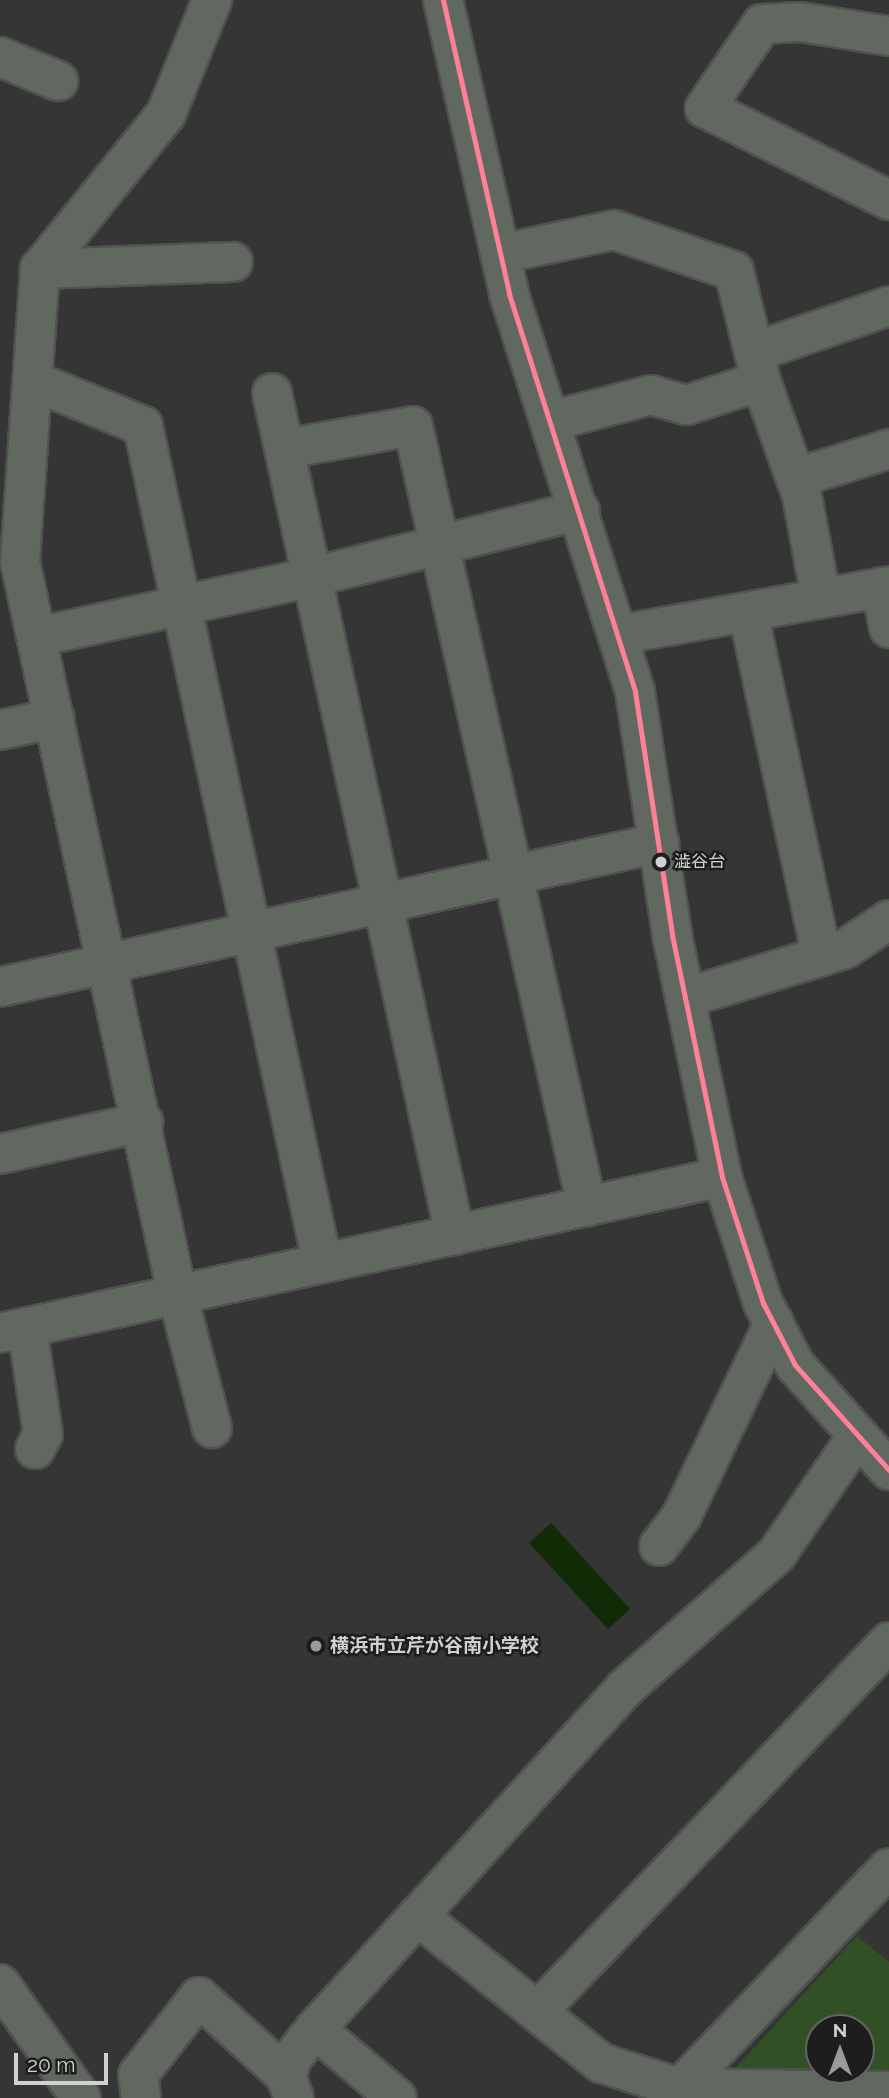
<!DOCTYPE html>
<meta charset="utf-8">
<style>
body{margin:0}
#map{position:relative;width:889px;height:2098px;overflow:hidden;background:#343534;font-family:Raleway,"Noto Sans JP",sans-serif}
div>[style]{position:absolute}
.green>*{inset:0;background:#315026}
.water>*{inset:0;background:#102b06}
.roads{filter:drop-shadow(2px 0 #505150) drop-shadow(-2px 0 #505150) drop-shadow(0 2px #505150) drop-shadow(0 -2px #505150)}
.minor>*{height:38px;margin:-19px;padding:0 19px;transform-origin:19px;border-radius:19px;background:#61685f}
.bus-1>*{height:5px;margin:-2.5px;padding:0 2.5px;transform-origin:2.5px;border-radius:2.5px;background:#ff8098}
.dots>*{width:19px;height:19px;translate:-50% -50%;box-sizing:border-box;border:4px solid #1c1d1c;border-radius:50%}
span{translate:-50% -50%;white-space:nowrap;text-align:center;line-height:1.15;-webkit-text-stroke:5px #1c1d1c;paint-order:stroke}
.bus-label{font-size:17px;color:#d0d2d0}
.left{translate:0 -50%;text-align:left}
.poi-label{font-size:19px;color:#d0d2d0;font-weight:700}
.north{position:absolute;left:805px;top:2014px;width:70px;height:70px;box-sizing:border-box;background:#1c1d1c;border:2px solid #646564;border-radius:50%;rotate:0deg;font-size:19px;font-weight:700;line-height:28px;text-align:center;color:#d0d2d0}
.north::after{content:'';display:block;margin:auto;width:24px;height:32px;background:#999b99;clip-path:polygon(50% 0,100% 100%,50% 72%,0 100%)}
.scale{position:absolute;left:14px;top:2053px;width:94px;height:32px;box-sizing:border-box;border:4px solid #d0d2d0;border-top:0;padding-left:9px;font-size:21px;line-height:24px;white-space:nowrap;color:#d0d2d0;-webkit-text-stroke:5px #1c1d1c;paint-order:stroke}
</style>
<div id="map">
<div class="green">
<i style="clip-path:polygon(evenodd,857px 1936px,889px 1962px,889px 2078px,731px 2073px,857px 1936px,819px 2028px,861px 2028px,861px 2070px,819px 2070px,819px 2028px)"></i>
</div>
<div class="water">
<i style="clip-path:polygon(551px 1523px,630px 1609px,608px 1629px,529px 1543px)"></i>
</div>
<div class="roads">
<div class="minor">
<i style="left:443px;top:0;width:301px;rotate:77.3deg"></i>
<i style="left:509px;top:294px;width:417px;rotate:72.4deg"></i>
<i style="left:635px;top:692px;width:246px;rotate:81.3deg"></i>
<i style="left:672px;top:935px;width:247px;rotate:78.3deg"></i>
<i style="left:722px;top:1177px;width:133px;rotate:72deg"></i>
<i style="left:763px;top:1303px;width:70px;rotate:62.7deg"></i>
<i style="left:795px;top:1365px;width:141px;rotate:48.2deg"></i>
<i style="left:889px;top:36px;width:90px;rotate:-171.1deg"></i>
<i style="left:800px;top:22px;width:38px;rotate:177deg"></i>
<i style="left:762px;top:24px;width:102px;rotate:124.2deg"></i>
<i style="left:705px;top:108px;width:206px;rotate:26.6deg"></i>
<i style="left:0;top:57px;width:63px;rotate:22.5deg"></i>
<i style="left:500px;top:254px;width:116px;rotate:-11.9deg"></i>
<i style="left:614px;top:230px;width:127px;rotate:18.9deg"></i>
<i style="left:734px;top:271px;width:113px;rotate:76.2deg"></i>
<i style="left:761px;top:381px;width:122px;rotate:70.4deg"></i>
<i style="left:802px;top:496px;width:104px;rotate:79.4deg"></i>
<i style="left:40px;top:269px;width:200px;rotate:-50.9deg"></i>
<i style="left:166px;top:114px;width:123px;rotate:-68deg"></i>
<i style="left:754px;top:352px;width:143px;rotate:-18.8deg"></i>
<i style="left:33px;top:381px;width:119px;rotate:22.2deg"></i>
<i style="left:143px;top:426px;width:855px;rotate:77.91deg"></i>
<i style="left:272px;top:393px;width:862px;rotate:77.74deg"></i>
<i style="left:551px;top:421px;width:103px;rotate:-14.6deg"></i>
<i style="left:651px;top:395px;width:37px;rotate:16deg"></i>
<i style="left:687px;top:405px;width:78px;rotate:-18deg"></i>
<i style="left:284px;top:449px;width:131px;rotate:-10.1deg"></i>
<i style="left:413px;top:426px;width:800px;rotate:77.44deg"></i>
<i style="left:796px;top:478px;width:97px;rotate:-17.3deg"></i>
<i style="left:881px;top:587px;width:42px;rotate:79deg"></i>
<i style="left:748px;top:612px;width:352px;rotate:77.9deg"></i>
<i style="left:618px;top:635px;width:275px;rotate:-10.2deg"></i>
<i style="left:37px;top:637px;width:281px;rotate:-12.3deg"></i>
<i style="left:312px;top:577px;width:276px;rotate:-14deg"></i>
<i style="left:0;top:730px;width:56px;rotate:-12.3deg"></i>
<i style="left:0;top:987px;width:675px;rotate:-12.33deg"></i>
<i style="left:685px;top:998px;width:167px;rotate:-17deg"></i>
<i style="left:845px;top:949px;width:53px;rotate:-33.4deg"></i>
<i style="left:0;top:1154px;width:147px;rotate:-12.6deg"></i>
<i style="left:27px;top:1327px;width:108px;rotate:81.5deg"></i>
<i style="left:43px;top:1434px;width:17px;rotate:118deg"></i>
<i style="left:0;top:1333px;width:739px;rotate:-12.19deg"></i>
<i style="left:212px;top:1428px;width:139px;rotate:-104.5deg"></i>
<i style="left:177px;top:1293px;width:749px;rotate:-102.11deg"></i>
<i style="left:20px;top:561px;width:293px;rotate:-86.1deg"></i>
<i style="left:40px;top:269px;width:193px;rotate:-2.1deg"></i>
<i style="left:659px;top:1546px;width:39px;rotate:-53deg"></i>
<i style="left:682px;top:1515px;width:213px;rotate:-64.4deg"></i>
<i style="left:418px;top:1916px;width:235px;rotate:38.8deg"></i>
<i style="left:601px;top:2063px;width:83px;rotate:17.6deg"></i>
<i style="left:680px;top:2088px;width:209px;rotate:0.8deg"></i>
<i style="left:0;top:1984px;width:140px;rotate:54.6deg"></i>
<i style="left:539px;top:2010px;width:508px;rotate:-46.44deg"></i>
<i style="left:315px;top:2029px;width:107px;rotate:40.1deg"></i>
<i style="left:141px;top:2098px;width:23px;rotate:-97deg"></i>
<i style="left:138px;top:2075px;width:99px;rotate:-52deg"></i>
<i style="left:199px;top:1997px;width:118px;rotate:42.2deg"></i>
<i style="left:294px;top:2098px;width:23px;rotate:-110deg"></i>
<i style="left:286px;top:2076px;width:20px;rotate:-70deg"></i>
<i style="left:293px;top:2057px;width:36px;rotate:-52deg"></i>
<i style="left:315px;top:2029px;width:461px;rotate:-47.7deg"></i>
<i style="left:625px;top:1688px;width:201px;rotate:-41.4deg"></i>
<i style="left:776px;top:1555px;width:142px;rotate:-55.6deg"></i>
<i style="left:678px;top:2098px;width:10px;rotate:-79deg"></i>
<i style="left:680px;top:2088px;width:303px;rotate:-46.5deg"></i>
</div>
</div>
<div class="bus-1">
<i style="left:443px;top:0;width:301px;rotate:77.3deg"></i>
<i style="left:509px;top:294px;width:417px;rotate:72.4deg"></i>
<i style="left:635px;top:692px;width:246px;rotate:81.3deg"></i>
<i style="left:672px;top:935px;width:247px;rotate:78.3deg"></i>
<i style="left:722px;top:1177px;width:133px;rotate:72deg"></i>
<i style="left:763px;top:1303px;width:70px;rotate:62.7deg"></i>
<i style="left:795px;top:1365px;width:141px;rotate:48.2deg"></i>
</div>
<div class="dots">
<i style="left:661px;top:862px;background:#d0d2d0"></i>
<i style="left:316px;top:1646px;background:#999b99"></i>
</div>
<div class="bus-label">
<span class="left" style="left:674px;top:862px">澁谷台</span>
</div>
<div class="poi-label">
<span class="left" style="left:330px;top:1646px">横浜市立芹が谷南小学校</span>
</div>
<div class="north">N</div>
<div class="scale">20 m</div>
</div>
